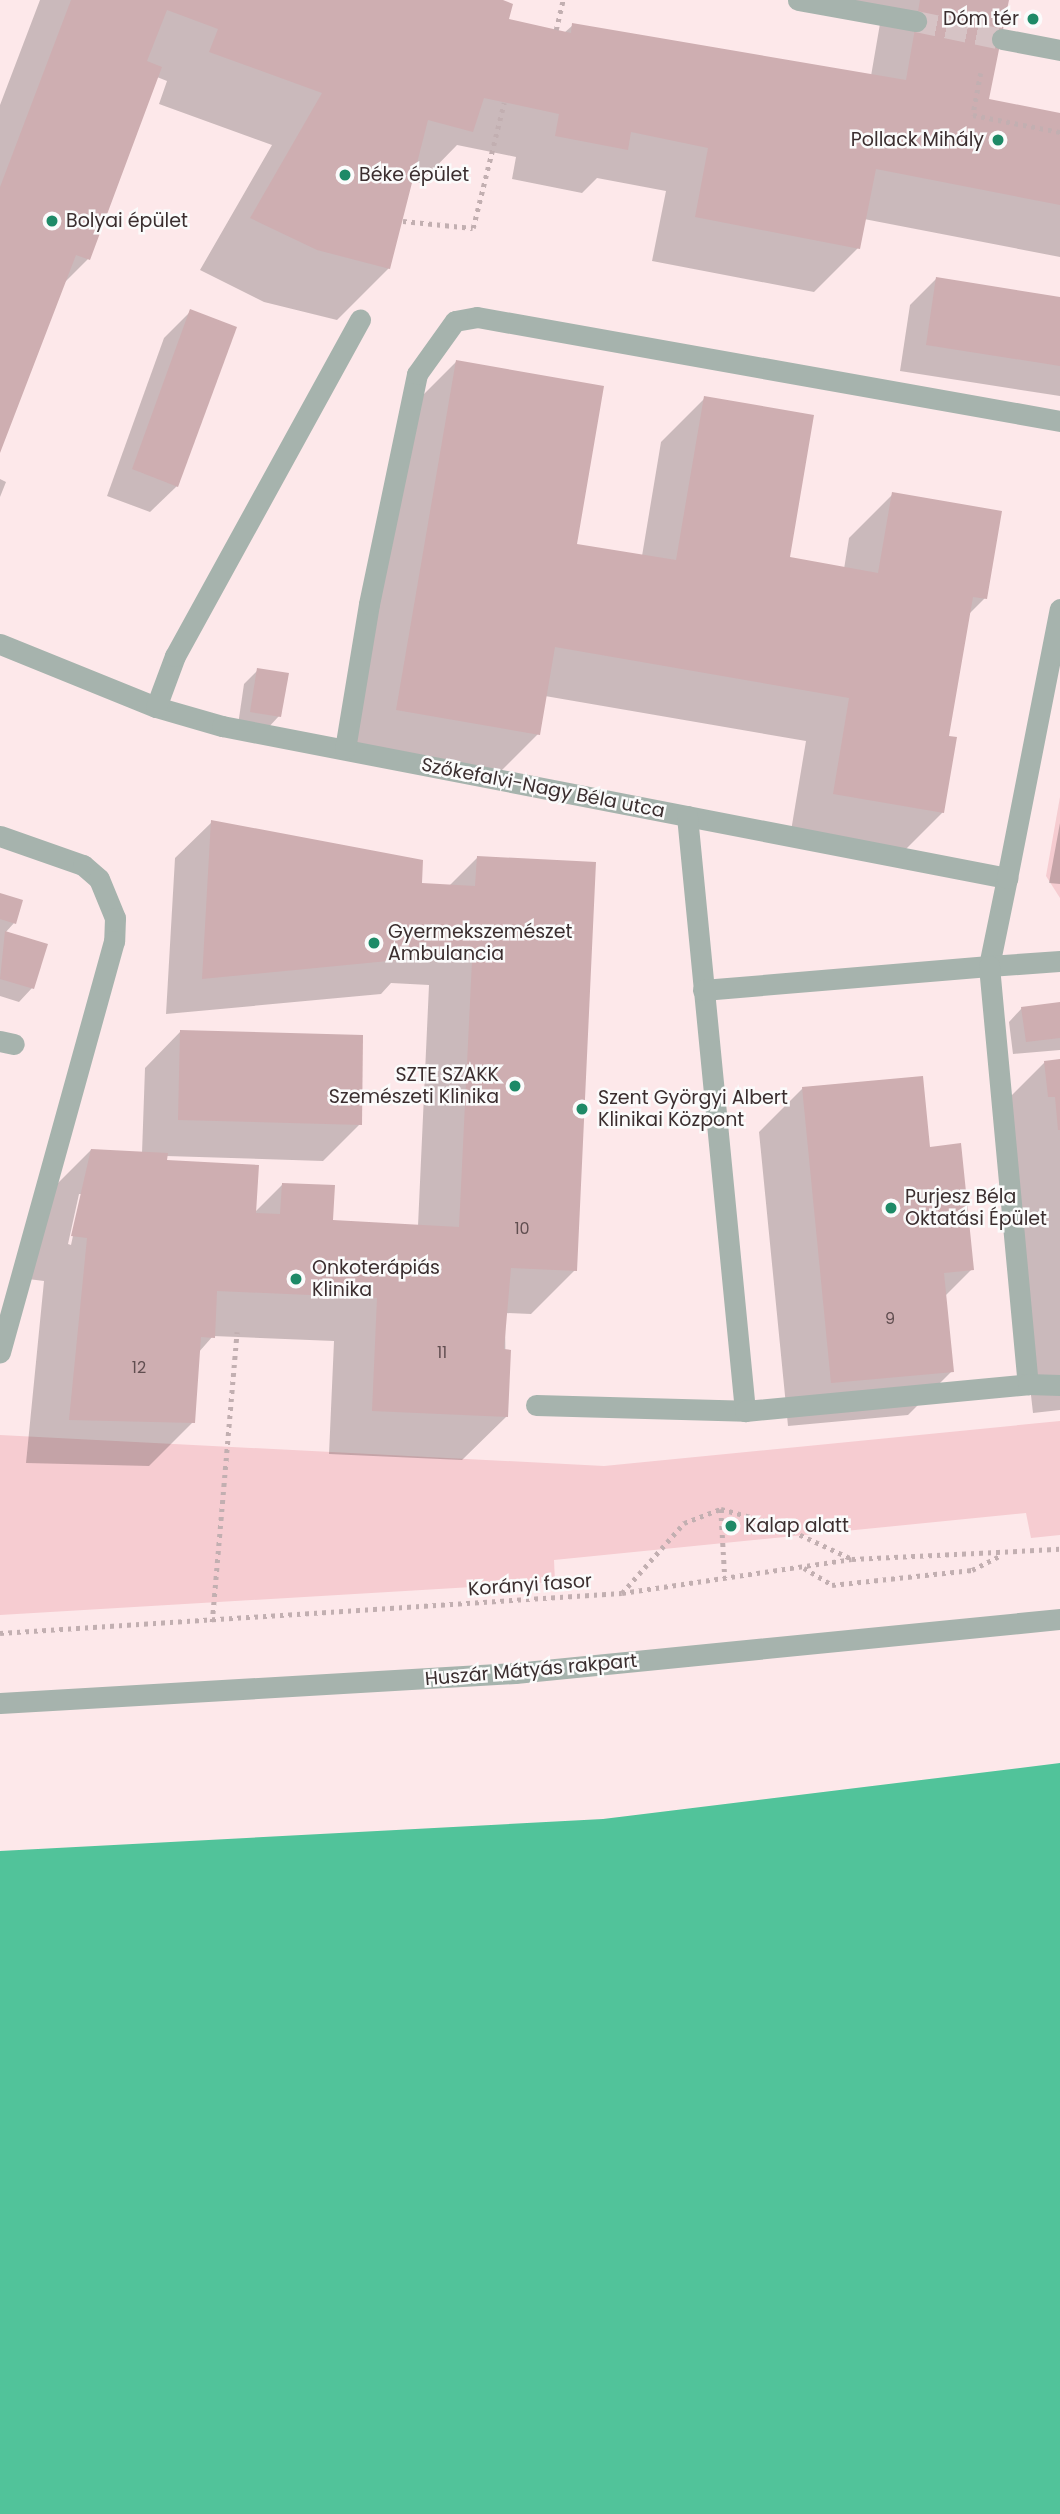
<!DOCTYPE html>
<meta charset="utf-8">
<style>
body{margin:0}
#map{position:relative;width:1060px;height:2514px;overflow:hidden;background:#fde8ea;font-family:Poppins,sans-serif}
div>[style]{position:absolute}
.green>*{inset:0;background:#f6ccd1}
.water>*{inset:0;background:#51c39a}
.shadow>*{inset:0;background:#0003}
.building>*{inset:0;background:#ceaeb1}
.minor-tunnel>*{height:21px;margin-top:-10.5px;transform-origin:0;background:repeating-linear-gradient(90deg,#d6c3c5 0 21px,transparent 0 31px)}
.path>*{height:4.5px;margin-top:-2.25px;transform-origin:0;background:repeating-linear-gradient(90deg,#c2afb1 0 3.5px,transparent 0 8.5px)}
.service>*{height:21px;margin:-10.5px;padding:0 10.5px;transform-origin:10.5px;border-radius:10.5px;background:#a6b3ad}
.minor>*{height:21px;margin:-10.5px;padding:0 10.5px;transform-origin:10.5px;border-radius:10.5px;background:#a6b3ad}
.tertiary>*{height:21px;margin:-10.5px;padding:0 10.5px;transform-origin:10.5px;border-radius:10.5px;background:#a6b3ad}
.dots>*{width:19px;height:19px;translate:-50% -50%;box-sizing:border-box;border:4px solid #fbfbfb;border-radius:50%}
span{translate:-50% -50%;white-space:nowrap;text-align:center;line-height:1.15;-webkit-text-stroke:5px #fbfbfb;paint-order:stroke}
.number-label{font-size:16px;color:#604e50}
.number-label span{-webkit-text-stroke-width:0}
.poi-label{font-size:19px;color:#3b2e2f}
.right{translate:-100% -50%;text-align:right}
.left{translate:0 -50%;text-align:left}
.street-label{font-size:19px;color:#3b2e2f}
</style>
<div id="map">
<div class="green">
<i style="clip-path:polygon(1060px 797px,1060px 898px,1046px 876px)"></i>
<i style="clip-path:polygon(1060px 1421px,1060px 1535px,1031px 1538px,1026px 1513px,554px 1560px,555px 1582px,0 1615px,0 1435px,604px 1466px)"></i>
</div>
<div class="water">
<i style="clip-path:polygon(1060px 1763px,1060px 2514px,0 2514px,0 1851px,603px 1819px)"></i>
</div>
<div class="shadow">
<i style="clip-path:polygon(40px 0,498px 0,505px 25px,564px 33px,573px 25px,871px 76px,882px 12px,852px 0,1007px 0,987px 100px,1060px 114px,1060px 257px,864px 219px,858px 248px,814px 292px,652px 261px,666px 191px,597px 178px,582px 193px,512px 179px,516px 157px,457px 145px,420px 183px,411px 181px,389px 268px,337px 320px,264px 302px,200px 270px,272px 145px,159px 104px,167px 81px,157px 77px,88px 259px,63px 284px,0 449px,0 105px)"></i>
<i style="clip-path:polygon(936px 279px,1060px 298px,1060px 396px,900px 371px,910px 305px)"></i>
<i style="clip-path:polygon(191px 311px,177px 486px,150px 512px,107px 496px,164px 338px)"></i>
<i style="clip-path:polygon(456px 362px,575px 545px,642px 556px,661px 442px,705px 398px,788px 559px,844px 569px,849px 538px,893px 494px,985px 598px,968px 615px,947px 738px,943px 812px,899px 856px,790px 837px,806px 741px,545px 696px,538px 734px,494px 778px,353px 753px,412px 406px)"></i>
<i style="clip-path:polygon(0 479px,6px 482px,0 497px)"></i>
<i style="clip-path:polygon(258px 670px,279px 716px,266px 730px,238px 725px,244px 684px)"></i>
<i style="clip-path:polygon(evenodd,212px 822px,420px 887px,449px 886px,477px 858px,575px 1270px,531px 1314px,505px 1313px,506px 1417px,462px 1460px,329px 1454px,334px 1341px,213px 1336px,198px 1353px,193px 1422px,149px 1466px,26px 1463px,44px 1281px,28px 1279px,47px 1194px,91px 1150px,142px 1153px,145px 1068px,181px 1031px,360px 1124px,323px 1161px,166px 1156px,165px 1162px,254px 1213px,283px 1184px,331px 1222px,418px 1226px,429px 985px,391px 983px,381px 994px,166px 1014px,175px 858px,212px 822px,79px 1194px,82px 1194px,71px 1245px,68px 1244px,79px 1194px)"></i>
<i style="clip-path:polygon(1060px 823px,1060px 884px,1049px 883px)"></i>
<i style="clip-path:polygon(0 894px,14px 923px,5px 933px,46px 945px,32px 988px,19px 1002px,0 996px)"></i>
<i style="clip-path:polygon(1060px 1004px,1060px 1050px,1013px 1054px,1009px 1022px,1022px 1008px)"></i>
<i style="clip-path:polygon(1060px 1061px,1060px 1410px,1033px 1413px,1003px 1148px,993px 1114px,1045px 1062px)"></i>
<i style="clip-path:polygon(803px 1088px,928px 1149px,972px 1269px,945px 1296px,952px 1371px,908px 1415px,788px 1426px,759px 1132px)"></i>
</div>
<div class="building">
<i style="clip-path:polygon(71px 0,503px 0,513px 4px,509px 19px,571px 33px,572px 23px,906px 80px,920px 0,1009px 0,989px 99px,1060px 113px,1060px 205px,876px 169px,860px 249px,695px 217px,708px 148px,631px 132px,628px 150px,555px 136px,559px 114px,484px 98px,473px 132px,428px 120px,390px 269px,317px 250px,250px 218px,322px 93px,209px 52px,218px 29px,167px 10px,147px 61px,162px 67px,90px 260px,76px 255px,0 453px,0 187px)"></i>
<i style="clip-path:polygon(936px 277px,1060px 297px,1060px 366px,926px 345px)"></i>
<i style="clip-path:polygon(190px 309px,237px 327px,178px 487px,132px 469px)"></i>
<i style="clip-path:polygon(456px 360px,604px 386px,577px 544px,676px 560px,704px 396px,814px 415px,790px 557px,878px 573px,892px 492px,1002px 511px,987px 599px,973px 597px,949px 736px,957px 737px,944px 813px,833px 794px,849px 698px,555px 647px,540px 735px,396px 710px)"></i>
<i style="clip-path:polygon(257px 668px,289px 673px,281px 717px,250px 712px)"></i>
<i style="clip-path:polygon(211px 820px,423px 860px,422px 883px,475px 886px,477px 856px,596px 862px,577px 1271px,511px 1268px,504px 1349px,511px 1350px,508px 1417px,372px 1411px,377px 1298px,217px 1291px,215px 1338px,201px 1337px,195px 1423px,69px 1420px,87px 1238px,71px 1236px,91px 1149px,168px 1153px,167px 1160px,259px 1165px,256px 1213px,280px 1214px,282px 1183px,335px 1185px,333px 1220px,459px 1227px,472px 961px,419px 958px,202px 979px)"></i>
<i style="clip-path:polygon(0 893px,23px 900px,16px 924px,0 919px)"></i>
<i style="clip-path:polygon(5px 931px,48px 944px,34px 989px,0 979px)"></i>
<i style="clip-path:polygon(1060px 1002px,1060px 1038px,1026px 1042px,1021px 1007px)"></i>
<i style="clip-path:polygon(180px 1030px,363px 1035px,362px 1125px,178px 1120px)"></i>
<i style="clip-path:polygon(1060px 1059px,1060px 1130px,1058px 1130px,1055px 1097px,1048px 1097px,1044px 1061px)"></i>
<i style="clip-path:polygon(923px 1076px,930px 1147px,961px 1143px,974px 1270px,944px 1273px,954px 1372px,831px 1383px,802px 1087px)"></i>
</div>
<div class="minor-tunnel">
<i style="left:916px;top:21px;width:88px;rotate:11.8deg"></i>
</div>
<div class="path">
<i style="left:556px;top:30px;width:31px;rotate:-77deg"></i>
<i style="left:981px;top:73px;width:43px;rotate:100.8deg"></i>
<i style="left:973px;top:115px;width:89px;rotate:11.1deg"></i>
<i style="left:403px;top:221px;width:70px;rotate:5.7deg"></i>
<i style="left:473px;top:228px;width:129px;rotate:-76.1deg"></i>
<i style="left:721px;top:1509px;width:69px;rotate:86.7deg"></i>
<i style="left:804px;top:1568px;width:33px;rotate:31deg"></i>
<i style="left:832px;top:1585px;width:141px;rotate:-6.1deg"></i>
<i style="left:972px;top:1570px;width:30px;rotate:-27deg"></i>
<i style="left:622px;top:1593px;width:94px;rotate:-48.5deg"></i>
<i style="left:684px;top:1523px;width:40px;rotate:-21deg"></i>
<i style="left:721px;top:1509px;width:58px;rotate:15deg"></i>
<i style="left:777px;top:1524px;width:83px;rotate:25deg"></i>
<i style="left:212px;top:1622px;width:291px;rotate:-85.1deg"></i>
<i style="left:0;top:1633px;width:623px;rotate:-3.68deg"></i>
<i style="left:622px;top:1593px;width:232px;rotate:-8.4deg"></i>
<i style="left:852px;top:1559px;width:208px;rotate:-2.8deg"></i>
</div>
<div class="service">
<i style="left:0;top:644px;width:168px;rotate:22deg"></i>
<i style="left:156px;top:707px;width:69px;rotate:16.1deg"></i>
<i style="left:222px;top:726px;width:800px;rotate:10.96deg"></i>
<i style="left:1007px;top:878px;width:90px;rotate:101.6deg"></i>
<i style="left:989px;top:966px;width:71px;rotate:-4deg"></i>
<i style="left:156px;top:707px;width:54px;rotate:-69.6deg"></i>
<i style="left:175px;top:656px;width:384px;rotate:-61.2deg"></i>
<i style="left:345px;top:749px;width:147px;rotate:-80.6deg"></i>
<i style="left:369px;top:604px;width:235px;rotate:-78.2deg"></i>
<i style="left:417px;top:374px;width:65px;rotate:-54.4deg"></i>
<i style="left:455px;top:321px;width:22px;rotate:-10deg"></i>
<i style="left:477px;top:317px;width:592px;rotate:10.11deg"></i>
<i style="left:687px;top:816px;width:598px;rotate:84.43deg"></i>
<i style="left:0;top:836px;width:88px;rotate:19.3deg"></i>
<i style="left:83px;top:865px;width:21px;rotate:41deg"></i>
<i style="left:99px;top:879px;width:42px;rotate:67.7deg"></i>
<i style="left:115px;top:918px;width:23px;rotate:92deg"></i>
<i style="left:114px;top:941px;width:427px;rotate:105.5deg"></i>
<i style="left:1007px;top:878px;width:274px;rotate:-78.9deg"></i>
<i style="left:703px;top:990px;width:287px;rotate:-4.8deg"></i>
<i style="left:989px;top:966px;width:420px;rotate:84.7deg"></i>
<i style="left:0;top:1041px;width:14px;rotate:12deg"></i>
<i style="left:536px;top:1405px;width:209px;rotate:1.6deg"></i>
<i style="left:745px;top:1411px;width:284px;rotate:-5.4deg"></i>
<i style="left:1028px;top:1384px;width:32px;rotate:2deg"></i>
</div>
<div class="minor">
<i style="left:798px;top:0;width:120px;rotate:10.1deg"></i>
<i style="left:1002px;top:39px;width:59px;rotate:10.7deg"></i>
</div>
<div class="tertiary">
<i style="left:0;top:1703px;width:516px;rotate:-3.33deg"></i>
<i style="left:515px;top:1673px;width:548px;rotate:-5.66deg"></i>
</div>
<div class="dots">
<i style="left:1033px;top:19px;background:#1e8a67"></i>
<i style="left:998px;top:140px;background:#1e8a67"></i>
<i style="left:345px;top:175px;background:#1e8a67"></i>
<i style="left:52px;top:221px;background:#1e8a67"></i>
<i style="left:374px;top:943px;background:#1e8a67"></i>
<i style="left:515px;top:1086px;background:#1e8a67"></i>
<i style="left:582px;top:1109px;background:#1e8a67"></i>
<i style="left:891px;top:1208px;background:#1e8a67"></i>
<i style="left:296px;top:1279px;background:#1e8a67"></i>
<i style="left:731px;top:1526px;background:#1e8a67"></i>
</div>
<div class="number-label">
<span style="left:522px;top:1229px">10</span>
<span style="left:890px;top:1319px">9</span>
<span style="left:442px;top:1353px">11</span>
<span style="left:139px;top:1368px">12</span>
</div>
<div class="poi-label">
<span class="right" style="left:1019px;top:19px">Dóm tér</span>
<span class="right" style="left:984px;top:140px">Pollack Mihály</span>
<span class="left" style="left:359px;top:175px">Béke épület</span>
<span class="left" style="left:66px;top:221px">Bolyai épület</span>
<span class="left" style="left:388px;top:943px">Gyermekszemészet<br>Ambulancia</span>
<span class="right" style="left:499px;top:1086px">SZTE SZAKK<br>Szemészeti Klinika</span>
<span class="left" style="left:598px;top:1109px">Szent Györgyi Albert<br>Klinikai Központ</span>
<span class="left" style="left:905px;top:1208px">Purjesz Béla<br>Oktatási Épület</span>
<span class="left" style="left:312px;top:1279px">Onkoterápiás<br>Klinika</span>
<span class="left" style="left:745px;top:1526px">Kalap alatt</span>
</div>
<div class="street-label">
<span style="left:543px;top:788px;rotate:11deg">Szőkefalvi-Nagy Béla utca</span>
<span style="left:530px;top:1585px;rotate:-4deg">Korányi fasor</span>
<span style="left:531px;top:1670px;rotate:-5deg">Huszár Mátyás rakpart</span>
</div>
</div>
